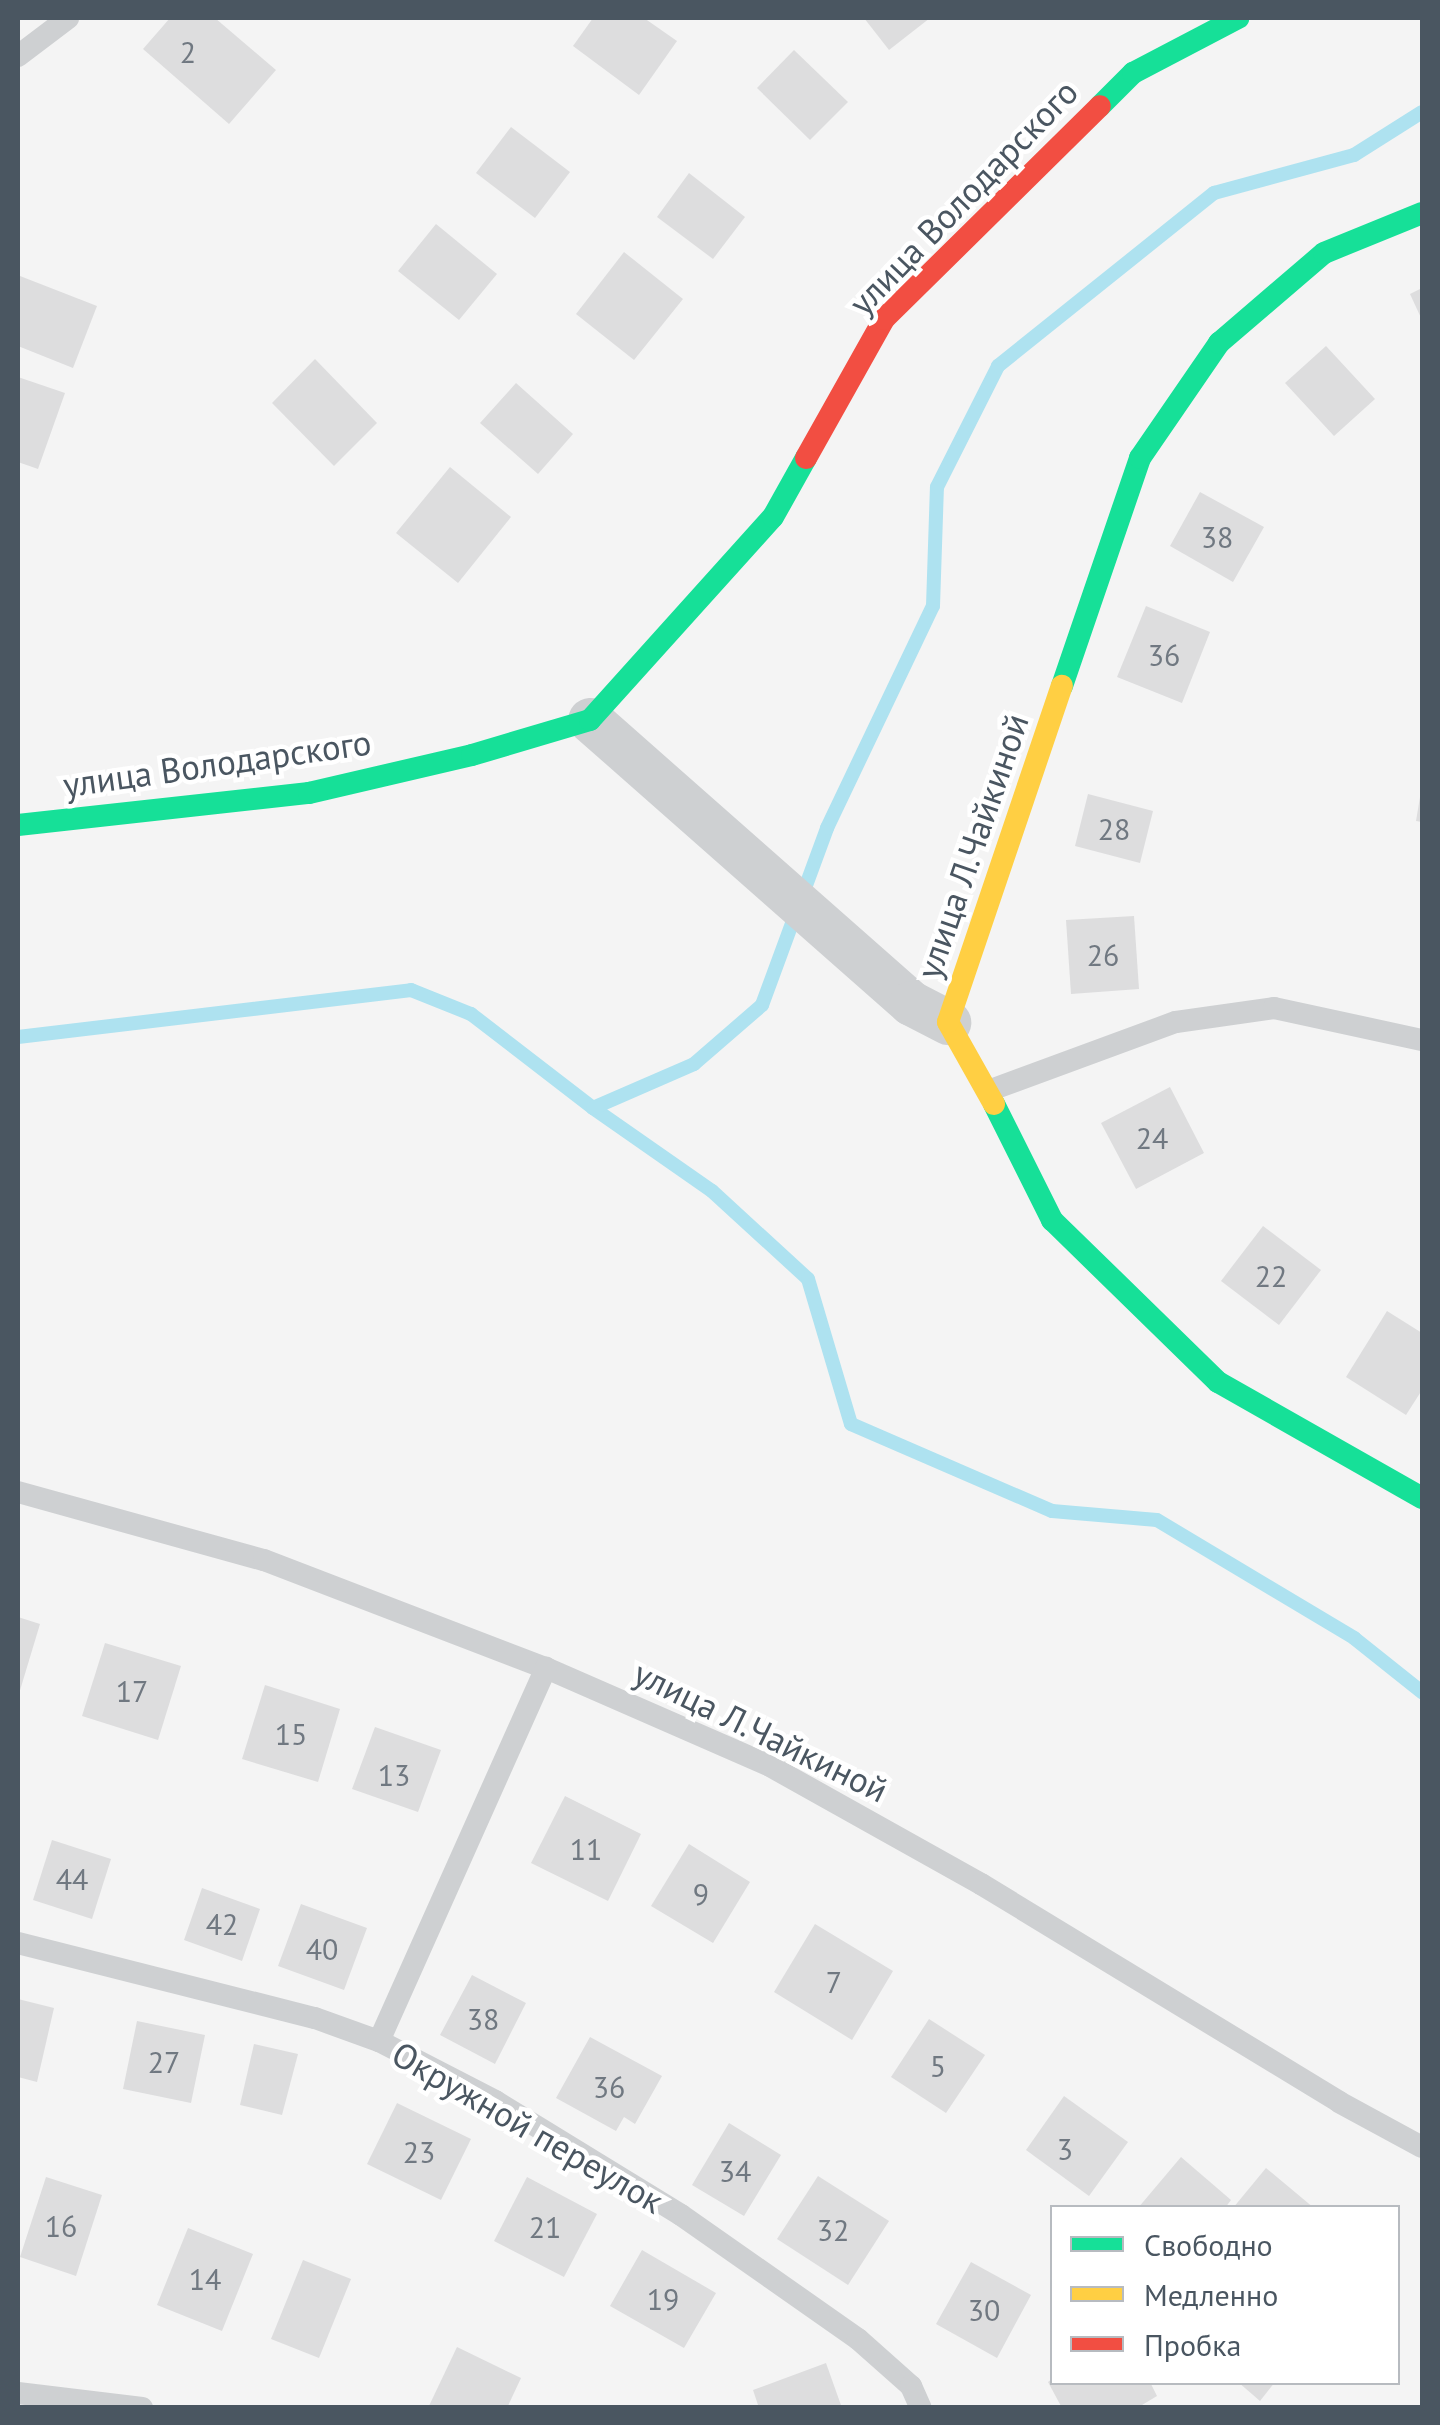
<!DOCTYPE html>
<meta charset="utf-8">
<style>
body{margin:0}
#map{position:relative;width:1440px;height:2425px;overflow:hidden;background:#f4f4f4;font-family:"PT Sans",sans-serif}
div>[style]{position:absolute}
.stream>*{height:14px;margin:-7px;padding:0 7px;transform-origin:7px;border-radius:7px;background:#aee2f0}
.building>*{inset:0;background:#ddddde}
.lane>*{height:22px;margin:-11px;padding:0 11px;transform-origin:11px;border-radius:11px;background:#ced0d2}
.street>*{height:45px;margin:-22.5px;padding:0 22.5px;transform-origin:22.5px;border-radius:22.5px;background:#ced0d2}
.fast>*{height:22px;margin:-11px;padding:0 11px;transform-origin:11px;border-radius:11px;background:#16e098}
.slow>*{height:22px;margin:-11px;padding:0 11px;transform-origin:11px;border-radius:11px;background:#ffcf43}
.jam>*{height:22px;margin:-11px;padding:0 11px;transform-origin:11px;border-radius:11px;background:#f24e42}
span{translate:-50% -50%;white-space:nowrap;text-align:center;line-height:1.15;-webkit-text-stroke:9px #fff;paint-order:stroke}
.number-label{font-size:30px;color:#707881}
.number-label span{-webkit-text-stroke-width:0}
.street-label{font-size:35px;color:#4a5661}
.frame{position:absolute;inset:0;border:20px solid #4a5661;pointer-events:none}
.legend{position:absolute;left:1050px;top:2205px;width:350px;height:180px;box-sizing:border-box;background:#fff;border:2px solid #b7bbc0;margin:0;padding:12px 18px;list-style:none;font-size:30px;color:#4a5661}
.legend li{display:flex;align-items:center;gap:20px;height:50px}
.legend b{width:50px;border:2px solid #b7bbc0}
</style>
<div id="map">
<div class="stream">
<i style="left:18px;top:1037px;width:396px;rotate:-6.8deg"></i>
<i style="left:411px;top:990px;width:65px;rotate:21.8deg"></i>
<i style="left:471px;top:1014px;width:154px;rotate:37.6deg"></i>
<i style="left:593px;top:1108px;width:145px;rotate:34.9deg"></i>
<i style="left:712px;top:1191px;width:130px;rotate:42.5deg"></i>
<i style="left:808px;top:1279px;width:151px;rotate:73.5deg"></i>
<i style="left:851px;top:1424px;width:219px;rotate:23.4deg"></i>
<i style="left:1052px;top:1511px;width:105px;rotate:4.9deg"></i>
<i style="left:1157px;top:1520px;width:230px;rotate:30.9deg"></i>
<i style="left:1354px;top:1638px;width:87px;rotate:38.5deg"></i>
<i style="left:593px;top:1108px;width:110px;rotate:-23.5deg"></i>
<i style="left:694px;top:1064px;width:90px;rotate:-40.9deg"></i>
<i style="left:762px;top:1005px;width:189px;rotate:-69.8deg"></i>
<i style="left:827px;top:828px;width:246px;rotate:-64.5deg"></i>
<i style="left:933px;top:606px;width:119px;rotate:-88.1deg"></i>
<i style="left:937px;top:487px;width:136px;rotate:-63.2deg"></i>
<i style="left:998px;top:366px;width:277px;rotate:-38.7deg"></i>
<i style="left:1214px;top:193px;width:145px;rotate:-15.2deg"></i>
<i style="left:1354px;top:155px;width:80px;rotate:-32.3deg"></i>
</div>
<div class="building">
<i style="clip-path:polygon(170px 18px,215px 18px,276px 70px,229px 124px,143px 49px)"></i>
<i style="clip-path:polygon(593px 18px,644px 18px,677px 41px,639px 95px,573px 46px)"></i>
<i style="clip-path:polygon(864px 18px,930px 18px,889px 50px)"></i>
<i style="clip-path:polygon(794px 50px,848px 102px,810px 140px,757px 88px)"></i>
<i style="clip-path:polygon(511px 127px,570px 172px,535px 218px,476px 173px)"></i>
<i style="clip-path:polygon(689px 173px,745px 217px,713px 259px,657px 217px)"></i>
<i style="clip-path:polygon(436px 224px,497px 274px,459px 320px,398px 271px)"></i>
<i style="clip-path:polygon(624px 252px,683px 299px,634px 360px,576px 314px)"></i>
<i style="clip-path:polygon(20px 276px,97px 306px,73px 368px,18px 346px)"></i>
<i style="clip-path:polygon(1422px 288px,1422px 320px,1410px 294px)"></i>
<i style="clip-path:polygon(1326px 346px,1375px 399px,1334px 436px,1285px 383px)"></i>
<i style="clip-path:polygon(315px 359px,377px 423px,334px 466px,272px 403px)"></i>
<i style="clip-path:polygon(18px 377px,65px 393px,38px 469px,18px 462px)"></i>
<i style="clip-path:polygon(516px 383px,573px 434px,538px 474px,480px 423px)"></i>
<i style="clip-path:polygon(450px 467px,511px 517px,458px 583px,396px 533px)"></i>
<i style="clip-path:polygon(1200px 492px,1264px 527px,1233px 582px,1170px 546px)"></i>
<i style="clip-path:polygon(1146px 606px,1210px 632px,1182px 703px,1117px 677px)"></i>
<i style="clip-path:polygon(1088px 794px,1153px 811px,1140px 863px,1075px 846px)"></i>
<i style="clip-path:polygon(1420px 797px,1422px 797px,1422px 822px,1416px 821px)"></i>
<i style="clip-path:polygon(1134px 916px,1139px 989px,1071px 994px,1066px 920px)"></i>
<i style="clip-path:polygon(1170px 1087px,1204px 1153px,1136px 1189px,1101px 1123px)"></i>
<i style="clip-path:polygon(1263px 1226px,1321px 1270px,1279px 1325px,1221px 1281px)"></i>
<i style="clip-path:polygon(1387px 1311px,1422px 1333px,1422px 1390px,1406px 1415px,1346px 1377px)"></i>
<i style="clip-path:polygon(18px 1617px,40px 1624px,18px 1697px)"></i>
<i style="clip-path:polygon(105px 1643px,181px 1666px,158px 1740px,82px 1716px)"></i>
<i style="clip-path:polygon(265px 1685px,340px 1709px,318px 1782px,242px 1759px)"></i>
<i style="clip-path:polygon(375px 1727px,441px 1750px,418px 1812px,352px 1789px)"></i>
<i style="clip-path:polygon(565px 1796px,641px 1834px,608px 1901px,531px 1863px)"></i>
<i style="clip-path:polygon(52px 1840px,111px 1859px,92px 1919px,33px 1900px)"></i>
<i style="clip-path:polygon(689px 1844px,750px 1882px,713px 1943px,651px 1906px)"></i>
<i style="clip-path:polygon(202px 1888px,260px 1909px,242px 1961px,184px 1940px)"></i>
<i style="clip-path:polygon(301px 1904px,367px 1928px,344px 1990px,278px 1966px)"></i>
<i style="clip-path:polygon(815px 1924px,893px 1971px,852px 2040px,774px 1992px)"></i>
<i style="clip-path:polygon(472px 1975px,526px 2003px,495px 2064px,440px 2035px)"></i>
<i style="clip-path:polygon(18px 1999px,54px 2008px,37px 2082px,18px 2077px)"></i>
<i style="clip-path:polygon(929px 2019px,985px 2055px,946px 2113px,891px 2077px)"></i>
<i style="clip-path:polygon(137px 2021px,205px 2035px,191px 2103px,123px 2089px)"></i>
<i style="clip-path:polygon(590px 2037px,662px 2076px,635px 2124px,624px 2117px,616px 2131px,556px 2098px)"></i>
<i style="clip-path:polygon(254px 2044px,298px 2054px,282px 2115px,240px 2105px)"></i>
<i style="clip-path:polygon(1064px 2096px,1128px 2142px,1089px 2196px,1026px 2150px)"></i>
<i style="clip-path:polygon(397px 2103px,471px 2139px,441px 2200px,367px 2164px)"></i>
<i style="clip-path:polygon(729px 2123px,781px 2155px,744px 2216px,692px 2185px)"></i>
<i style="clip-path:polygon(1181px 2157px,1231px 2200px,1225px 2208px,1138px 2208px)"></i>
<i style="clip-path:polygon(1266px 2168px,1314px 2208px,1233px 2208px)"></i>
<i style="clip-path:polygon(818px 2176px,889px 2221px,848px 2285px,777px 2239px)"></i>
<i style="clip-path:polygon(46px 2177px,102px 2195px,76px 2276px,20px 2257px)"></i>
<i style="clip-path:polygon(527px 2177px,597px 2214px,564px 2277px,494px 2241px)"></i>
<i style="clip-path:polygon(188px 2228px,253px 2254px,222px 2331px,157px 2305px)"></i>
<i style="clip-path:polygon(642px 2250px,716px 2293px,684px 2348px,610px 2306px)"></i>
<i style="clip-path:polygon(303px 2260px,351px 2279px,319px 2358px,271px 2339px)"></i>
<i style="clip-path:polygon(971px 2262px,1031px 2295px,997px 2358px,936px 2324px)"></i>
<i style="clip-path:polygon(457px 2347px,521px 2378px,507px 2408px,428px 2408px)"></i>
<i style="clip-path:polygon(826px 2363px,842px 2408px,759px 2408px,753px 2390px)"></i>
<i style="clip-path:polygon(1052px 2379px,1052px 2382px,1150px 2382px,1157px 2396px,1137px 2408px,1062px 2408px,1048px 2382px)"></i>
<i style="clip-path:polygon(1238px 2382px,1275px 2382px,1260px 2401px)"></i>
</div>
<div class="lane">
<i style="left:18px;top:56px;width:63px;rotate:-37.2deg"></i>
<i style="left:988px;top:1091px;width:200px;rotate:-20.2deg"></i>
<i style="left:1176px;top:1022px;width:99px;rotate:-8.1deg"></i>
<i style="left:1274px;top:1008px;width:151px;rotate:12.2deg"></i>
<i style="left:18px;top:1492px;width:255px;rotate:15.5deg"></i>
<i style="left:264px;top:1560px;width:302px;rotate:21deg"></i>
<i style="left:546px;top:1668px;width:244px;rotate:23.6deg"></i>
<i style="left:770px;top:1766px;width:242px;rotate:29.2deg"></i>
<i style="left:981px;top:1884px;width:419px;rotate:31.3deg"></i>
<i style="left:1339px;top:2102px;width:94px;rotate:28.5deg"></i>
<i style="left:18px;top:1943px;width:306px;rotate:14.2deg"></i>
<i style="left:315px;top:2018px;width:68px;rotate:19.8deg"></i>
<i style="left:379px;top:2041px;width:131px;rotate:27.3deg"></i>
<i style="left:495px;top:2101px;width:218px;rotate:31.5deg"></i>
<i style="left:681px;top:2215px;width:216px;rotate:35deg"></i>
<i style="left:858px;top:2339px;width:71px;rotate:41.6deg"></i>
<i style="left:911px;top:2386px;width:24px;rotate:66deg"></i>
<i style="left:379px;top:2041px;width:409px;rotate:-65.9deg"></i>
<i style="left:18px;top:2393px;width:125px;rotate:6.9deg"></i>
</div>
<div class="street">
<i style="left:590px;top:720px;width:428px;rotate:41.4deg"></i>
<i style="left:911px;top:1003px;width:42px;rotate:27.2deg"></i>
</div>
<div class="fast">
<i style="left:1100px;top:106px;width:47px;rotate:-45deg"></i>
<i style="left:1133px;top:73px;width:119px;rotate:-27.6deg"></i>
<i style="left:1062px;top:686px;width:241px;rotate:-71.1deg"></i>
<i style="left:1140px;top:458px;width:140px;rotate:-55.5deg"></i>
<i style="left:1219px;top:343px;width:138px;rotate:-40.6deg"></i>
<i style="left:1324px;top:253px;width:106px;rotate:-22.2deg"></i>
<i style="left:18px;top:825px;width:293px;rotate:-6.3deg"></i>
<i style="left:309px;top:793px;width:167px;rotate:-13.1deg"></i>
<i style="left:472px;top:755px;width:123px;rotate:-16.5deg"></i>
<i style="left:590px;top:720px;width:273px;rotate:-48deg"></i>
<i style="left:773px;top:517px;width:68px;rotate:-60.8deg"></i>
<i style="left:994px;top:1104px;width:130px;rotate:63.4deg"></i>
<i style="left:1052px;top:1220px;width:232px;rotate:44.3deg"></i>
<i style="left:1218px;top:1382px;width:235px;rotate:29.6deg"></i>
</div>
<div class="slow">
<i style="left:994px;top:1104px;width:94px;rotate:-119.3deg"></i>
<i style="left:948px;top:1022px;width:355px;rotate:-71.3deg"></i>
</div>
<div class="jam">
<i style="left:806px;top:458px;width:159px;rotate:-60.7deg"></i>
<i style="left:884px;top:319px;width:303px;rotate:-44.6deg"></i>
</div>
<div class="number-label">
<span style="left:188px;top:52px">2</span>
<span style="left:1217px;top:537px">38</span>
<span style="left:1164px;top:655px">36</span>
<span style="left:1114px;top:829px">28</span>
<span style="left:1103px;top:955px">26</span>
<span style="left:1152px;top:1138px">24</span>
<span style="left:1271px;top:1276px">22</span>
<span style="left:132px;top:1691px">17</span>
<span style="left:291px;top:1734px">15</span>
<span style="left:394px;top:1775px">13</span>
<span style="left:586px;top:1849px">11</span>
<span style="left:72px;top:1879px">44</span>
<span style="left:701px;top:1894px">9</span>
<span style="left:222px;top:1924px">42</span>
<span style="left:322px;top:1949px">40</span>
<span style="left:834px;top:1982px">7</span>
<span style="left:483px;top:2019px">38</span>
<span style="left:164px;top:2062px">27</span>
<span style="left:938px;top:2066px">5</span>
<span style="left:609px;top:2087px">36</span>
<span style="left:1065px;top:2149px">3</span>
<span style="left:419px;top:2152px">23</span>
<span style="left:735px;top:2171px">34</span>
<span style="left:61px;top:2226px">16</span>
<span style="left:545px;top:2227px">21</span>
<span style="left:833px;top:2230px">32</span>
<span style="left:205px;top:2279px">14</span>
<span style="left:663px;top:2299px">19</span>
<span style="left:984px;top:2310px">30</span>
</div>
<div class="street-label">
<span style="left:963px;top:197px;rotate:-46deg">улица Володарского</span>
<span style="left:217px;top:763px;rotate:-8deg">улица Володарского</span>
<span style="left:972px;top:846px;rotate:-71deg">улица Л.Чайкиной</span>
<span style="left:761px;top:1731px;rotate:26deg">улица Л.Чайкиной</span>
<span style="left:528px;top:2127px;rotate:30deg">Окружной переулок</span>
</div>
<div class="frame"></div>
<ul class="legend">
<li><b style="height:12px;background:#16e098"></b>Свободно</li>
<li><b style="height:12px;background:#ffcf43"></b>Медленно</li>
<li><b style="height:12px;background:#f24e42"></b>Пробка</li>
</ul>
</div>
